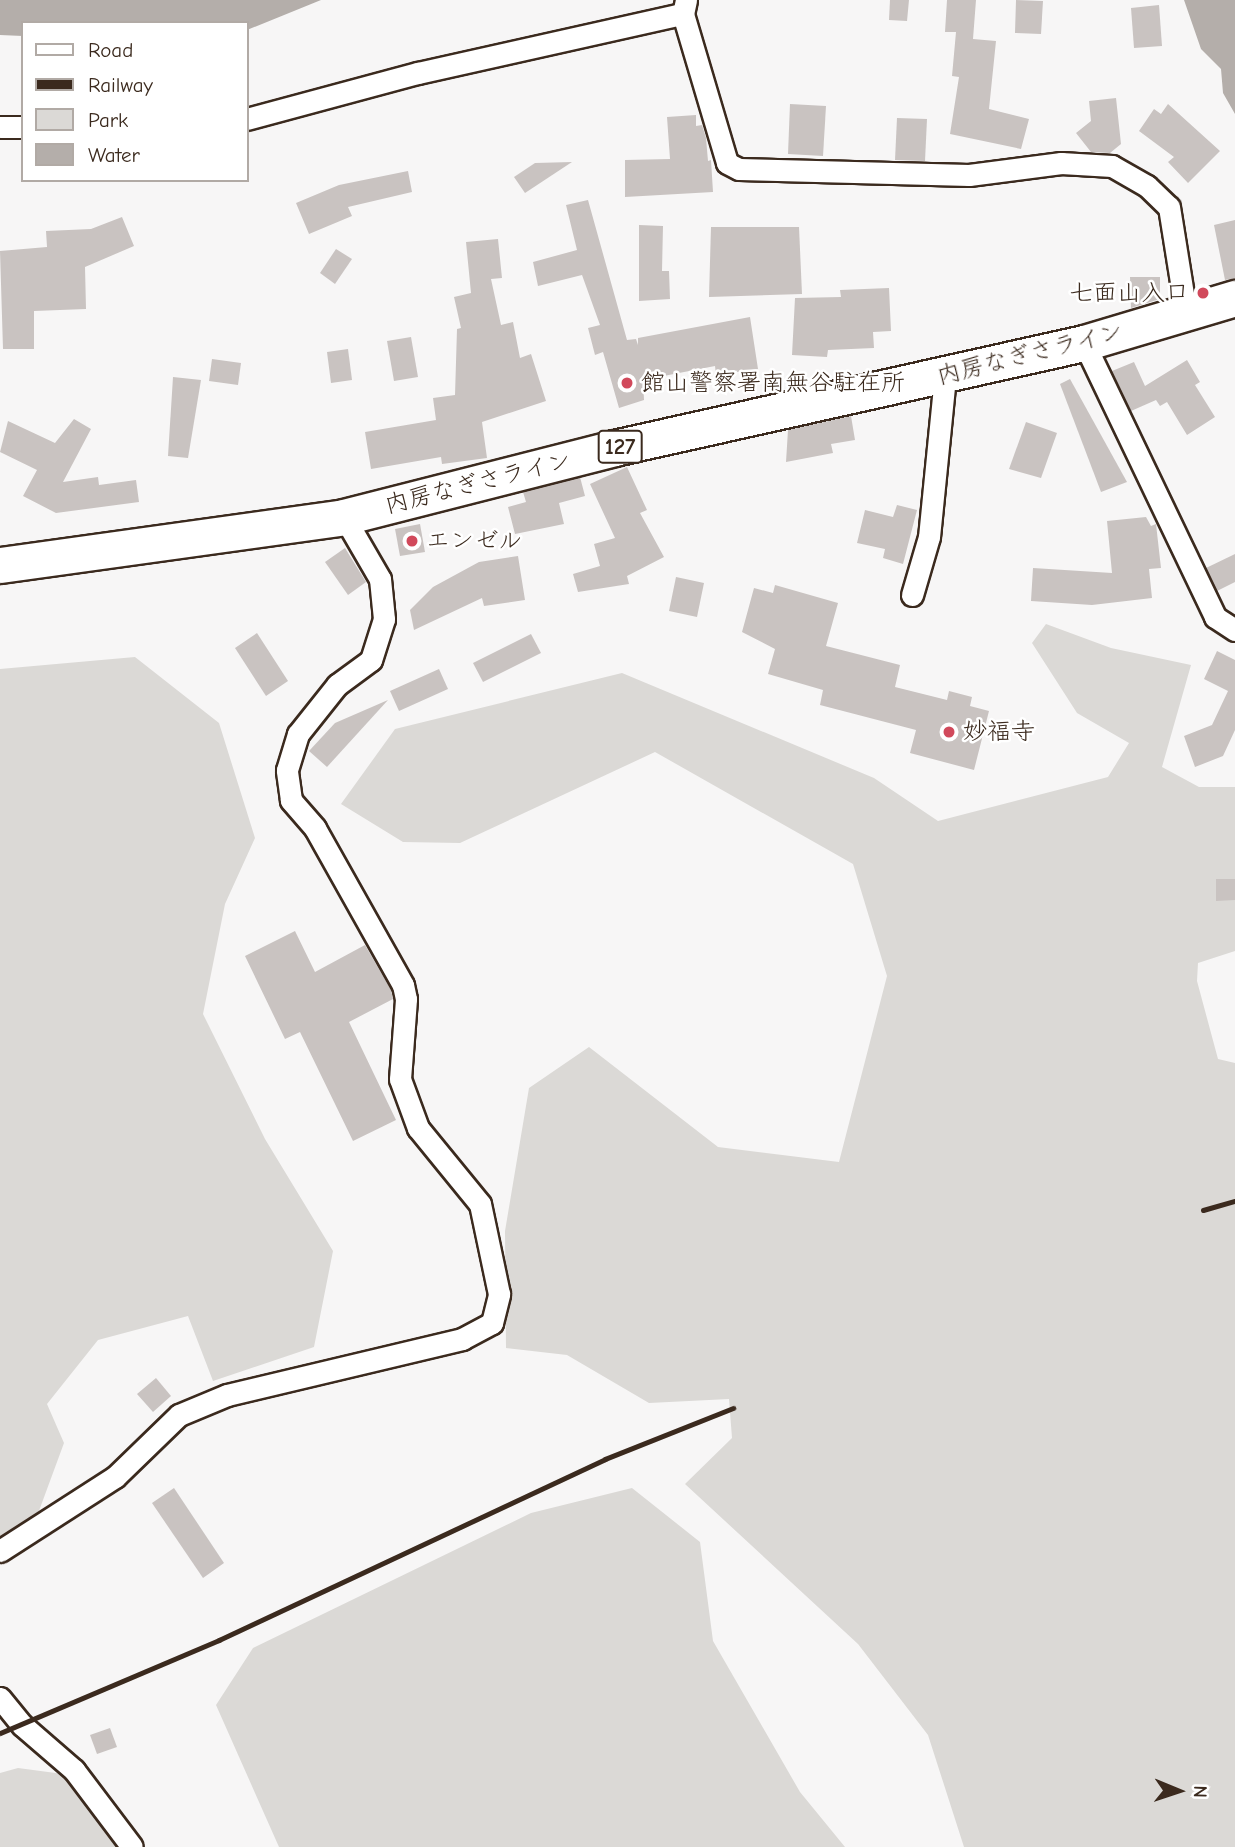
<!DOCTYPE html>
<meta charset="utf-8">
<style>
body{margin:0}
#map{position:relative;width:1235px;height:1847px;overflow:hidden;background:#f7f6f6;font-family:"Comic Neue","Klee One",sans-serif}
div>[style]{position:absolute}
.green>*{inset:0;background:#dbd9d6}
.water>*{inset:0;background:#b4aeaa}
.building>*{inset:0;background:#c9c3c1}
.roads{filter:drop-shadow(2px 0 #3b2a1e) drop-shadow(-2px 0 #3b2a1e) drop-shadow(0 2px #3b2a1e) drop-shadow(0 -2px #3b2a1e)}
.minor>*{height:21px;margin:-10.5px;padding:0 10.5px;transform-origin:10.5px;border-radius:10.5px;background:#fff}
.trunk>*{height:35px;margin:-17.5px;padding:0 17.5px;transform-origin:17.5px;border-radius:17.5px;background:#fff}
.rail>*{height:5px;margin:-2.5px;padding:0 2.5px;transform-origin:2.5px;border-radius:2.5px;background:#3b2a1e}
.dots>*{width:19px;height:19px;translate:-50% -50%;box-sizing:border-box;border:4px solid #fff;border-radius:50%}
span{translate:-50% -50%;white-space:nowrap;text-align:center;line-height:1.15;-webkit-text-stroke:5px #fff;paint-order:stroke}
.shield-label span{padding:2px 5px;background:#fff;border:2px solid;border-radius:5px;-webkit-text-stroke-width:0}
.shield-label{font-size:23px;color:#3b2a1e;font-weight:700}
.poi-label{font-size:24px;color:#3b2a1e}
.right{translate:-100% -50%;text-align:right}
.left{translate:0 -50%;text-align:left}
.street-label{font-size:24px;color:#3b2a1e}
.legend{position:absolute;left:21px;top:21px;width:228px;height:161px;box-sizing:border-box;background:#fff;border:2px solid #b1aaa5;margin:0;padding:9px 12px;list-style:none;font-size:21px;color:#3b2a1e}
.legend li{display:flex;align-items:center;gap:14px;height:35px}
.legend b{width:35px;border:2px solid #b1aaa5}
.north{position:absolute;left:1144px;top:1756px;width:70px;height:70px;-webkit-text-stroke:5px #fff;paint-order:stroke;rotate:92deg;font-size:19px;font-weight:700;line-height:28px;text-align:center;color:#3b2a1e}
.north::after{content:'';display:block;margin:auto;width:24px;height:32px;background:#3b2a1e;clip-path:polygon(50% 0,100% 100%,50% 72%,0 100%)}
</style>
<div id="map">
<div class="green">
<i style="clip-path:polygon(1046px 624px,1111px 648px,1191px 665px,1162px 767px,1199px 787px,1235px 787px,1235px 951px,1198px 963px,1197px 981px,1218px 1059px,1235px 1063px,1235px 1847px,964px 1847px,928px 1735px,858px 1644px,685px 1484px,732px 1438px,729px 1399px,649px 1403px,567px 1355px,506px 1348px,505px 1231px,529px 1088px,589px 1047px,718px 1147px,839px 1162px,887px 976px,853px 864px,655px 752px,460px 843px,403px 842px,341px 804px,395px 729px,622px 673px,874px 778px,938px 821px,1108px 777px,1129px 743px,1077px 713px,1032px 643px)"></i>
<i style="clip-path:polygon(135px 657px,219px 723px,255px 838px,225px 904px,203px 1014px,265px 1139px,333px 1251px,314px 1347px,213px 1381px,188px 1316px,98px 1340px,47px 1404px,64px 1443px,36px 1519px,0 1543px,0 669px)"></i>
<i style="clip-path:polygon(632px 1488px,700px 1542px,713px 1641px,800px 1792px,845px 1847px,279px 1847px,216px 1705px,253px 1648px,531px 1513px)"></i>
<i style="clip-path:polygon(18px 1768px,93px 1778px,132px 1847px,0 1847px,0 1773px)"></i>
</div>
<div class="water">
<i style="clip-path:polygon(0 0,321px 0,247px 30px,247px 23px,23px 23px,23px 36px,0 35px)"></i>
<i style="clip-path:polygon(1184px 0,1235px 0,1235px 114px,1223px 93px,1221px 69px,1201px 49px)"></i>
</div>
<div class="building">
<i style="clip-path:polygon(890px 0,909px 0,907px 21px,889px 20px)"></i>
<i style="clip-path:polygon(947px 0,976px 0,973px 39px,996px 41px,989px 109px,1029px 119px,1021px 149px,950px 134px,959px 77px,952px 76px,956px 32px,945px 32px)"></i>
<i style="clip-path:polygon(1016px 0,1043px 1px,1041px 34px,1015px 33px)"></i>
<i style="clip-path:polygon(1159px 5px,1162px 46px,1134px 48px,1131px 8px)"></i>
<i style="clip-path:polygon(1116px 98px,1121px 144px,1110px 153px,1091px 152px,1076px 133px,1091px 121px,1089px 101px)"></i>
<i style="clip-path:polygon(790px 104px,826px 106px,823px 156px,788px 154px)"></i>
<i style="clip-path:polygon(1168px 104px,1220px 151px,1188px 183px,1168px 162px,1174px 157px,1139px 131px,1154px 109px,1161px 114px)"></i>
<i style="clip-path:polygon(696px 115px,696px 126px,702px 125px,706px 138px,708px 161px,711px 160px,713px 192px,625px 197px,625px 160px,670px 159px,667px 117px)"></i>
<i style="clip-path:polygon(897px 118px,927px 119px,925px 161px,895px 160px)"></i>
<i style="clip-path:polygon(572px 162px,525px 193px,514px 177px,535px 163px)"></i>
<i style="clip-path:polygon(408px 171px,412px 192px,348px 207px,352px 216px,309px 234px,296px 203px,339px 185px)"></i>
<i style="clip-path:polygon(588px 200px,627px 340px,636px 339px,638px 345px,638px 338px,750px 317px,758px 369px,716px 375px,715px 366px,643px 380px,644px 400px,619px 408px,603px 352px,595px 355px,588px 328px,600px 325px,582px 275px,538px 286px,533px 262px,577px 250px,566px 205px)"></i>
<i style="clip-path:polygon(122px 217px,134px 246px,85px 267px,86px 309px,34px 311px,34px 349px,3px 349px,0 251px,47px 247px,46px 231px,91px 229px)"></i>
<i style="clip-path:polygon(1235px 220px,1235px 278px,1225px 280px,1214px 225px)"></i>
<i style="clip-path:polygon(639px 225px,663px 226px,662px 271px,669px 271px,670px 299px,639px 301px)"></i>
<i style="clip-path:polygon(711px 227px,799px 227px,802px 294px,709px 297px)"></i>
<i style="clip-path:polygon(498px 239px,502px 278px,491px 279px,501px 325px,513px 322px,520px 358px,531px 354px,546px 401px,482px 422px,487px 458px,442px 464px,441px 457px,371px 469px,365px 432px,436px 420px,433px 398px,455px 395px,457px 329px,461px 328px,454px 297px,471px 293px,466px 242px)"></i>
<i style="clip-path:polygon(336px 249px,352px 259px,335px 284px,320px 273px)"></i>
<i style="clip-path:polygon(1130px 277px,1160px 277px,1160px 299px,1131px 308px)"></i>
<i style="clip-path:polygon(889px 288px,891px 331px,873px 332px,874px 348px,828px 350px,827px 357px,792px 355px,795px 298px,841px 297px,840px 290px)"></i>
<i style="clip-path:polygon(411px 337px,418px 377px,394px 381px,387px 341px)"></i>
<i style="clip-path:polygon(348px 349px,352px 380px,331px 383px,327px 352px)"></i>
<i style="clip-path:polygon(212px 359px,241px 363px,238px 385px,209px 381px)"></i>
<i style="clip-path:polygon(1187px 360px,1200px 382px,1195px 385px,1215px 417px,1187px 435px,1167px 402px,1160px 406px,1156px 400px,1131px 411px,1112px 371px,1134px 362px,1145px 386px)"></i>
<i style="clip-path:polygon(173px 377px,201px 380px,188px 458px,168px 456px)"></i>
<i style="clip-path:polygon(1070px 379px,1127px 482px,1101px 492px,1060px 384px)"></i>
<i style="clip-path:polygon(851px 416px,855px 440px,831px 444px,833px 453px,786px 462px,788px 430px)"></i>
<i style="clip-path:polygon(74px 419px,91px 429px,63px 482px,98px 477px,99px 485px,136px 480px,139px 502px,56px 513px,23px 496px,37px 470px,0 452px,8px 421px,55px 443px)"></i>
<i style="clip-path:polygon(1026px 422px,1057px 433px,1041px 478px,1009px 469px)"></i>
<i style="clip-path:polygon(627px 467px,647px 510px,640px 513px,664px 557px,627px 576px,629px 584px,578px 592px,573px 574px,600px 566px,594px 544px,615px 538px,590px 484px)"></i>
<i style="clip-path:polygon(580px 477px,585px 496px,559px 503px,564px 524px,515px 534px,508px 507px,526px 502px,523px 492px)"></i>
<i style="clip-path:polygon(897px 505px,917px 510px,903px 564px,883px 558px,885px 549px,857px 543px,865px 510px,893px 517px)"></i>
<i style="clip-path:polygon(1146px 517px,1151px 526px,1156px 524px,1161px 568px,1149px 569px,1152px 598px,1092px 605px,1031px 601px,1033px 568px,1112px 573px,1107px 521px)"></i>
<i style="clip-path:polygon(420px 524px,425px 552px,400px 556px,395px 529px)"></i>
<i style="clip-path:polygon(345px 548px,366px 582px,348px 595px,325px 562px)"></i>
<i style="clip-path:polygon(1235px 554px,1235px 582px,1217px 591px,1206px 568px)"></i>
<i style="clip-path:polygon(518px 556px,525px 600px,484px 606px,482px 598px,414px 630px,410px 610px,433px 587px,479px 562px)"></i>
<i style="clip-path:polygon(676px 577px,704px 583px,697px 617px,669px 611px)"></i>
<i style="clip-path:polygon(775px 585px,838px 603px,826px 646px,900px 665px,895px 687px,947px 700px,949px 691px,972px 697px,970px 706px,989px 711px,974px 770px,910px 753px,916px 730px,820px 705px,823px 690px,768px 674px,775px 649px,742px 632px,754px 588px,773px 593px)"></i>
<i style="clip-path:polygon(257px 633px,288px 681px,266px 696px,235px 648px)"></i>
<i style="clip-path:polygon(531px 634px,541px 653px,483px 682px,473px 663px)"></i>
<i style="clip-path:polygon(1217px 651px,1235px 660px,1235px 730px,1223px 756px,1195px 767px,1184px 736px,1212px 725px,1228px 691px,1204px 679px)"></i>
<i style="clip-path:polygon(439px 669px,448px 689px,399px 711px,390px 691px)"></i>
<i style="clip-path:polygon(388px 700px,327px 767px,309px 751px,335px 723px)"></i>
<i style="clip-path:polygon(1216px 879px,1235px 879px,1235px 900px,1216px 901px)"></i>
<i style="clip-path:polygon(295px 931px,315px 972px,365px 945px,391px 990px,393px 999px,349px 1022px,396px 1120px,353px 1141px,300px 1032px,285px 1039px,245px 956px)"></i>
<i style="clip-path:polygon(156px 1378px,171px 1396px,153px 1412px,137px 1394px)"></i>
<i style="clip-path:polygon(174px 1488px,224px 1563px,203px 1578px,152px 1503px)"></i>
<i style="clip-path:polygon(110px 1728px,117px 1747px,97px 1754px,90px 1735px)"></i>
</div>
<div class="roads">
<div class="minor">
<i style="left:686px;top:0;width:14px;rotate:102deg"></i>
<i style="left:683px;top:14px;width:155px;rotate:73.5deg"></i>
<i style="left:727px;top:163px;width:13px;rotate:27deg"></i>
<i style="left:739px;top:169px;width:230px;rotate:1.5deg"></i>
<i style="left:969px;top:175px;width:93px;rotate:-7.4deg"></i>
<i style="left:1061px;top:163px;width:51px;rotate:3.4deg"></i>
<i style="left:1112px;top:166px;width:40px;rotate:29.7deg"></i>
<i style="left:1147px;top:186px;width:30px;rotate:44deg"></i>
<i style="left:1169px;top:207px;width:107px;rotate:80.9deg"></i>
<i style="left:247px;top:119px;width:177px;rotate:-15.1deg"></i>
<i style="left:418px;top:73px;width:271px;rotate:-12.6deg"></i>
<i style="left:0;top:127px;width:23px"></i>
<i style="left:1084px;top:343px;width:304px;rotate:64.4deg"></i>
<i style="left:1215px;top:617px;width:24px;rotate:33deg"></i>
<i style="left:912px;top:595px;width:60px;rotate:-73.7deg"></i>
<i style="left:929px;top:537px;width:162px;rotate:-84.3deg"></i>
<i style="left:0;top:1551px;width:137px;rotate:-32.8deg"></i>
<i style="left:115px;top:1477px;width:89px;rotate:-44.1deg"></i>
<i style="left:179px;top:1415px;width:52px;rotate:-22.6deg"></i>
<i style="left:227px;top:1395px;width:242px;rotate:-13.4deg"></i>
<i style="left:462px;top:1339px;width:34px;rotate:-28deg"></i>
<i style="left:492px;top:1323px;width:30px;rotate:-76deg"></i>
<i style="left:499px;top:1294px;width:92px;rotate:-101.9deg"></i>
<i style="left:480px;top:1204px;width:98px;rotate:-129.2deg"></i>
<i style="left:418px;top:1128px;width:52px;rotate:-110.2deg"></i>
<i style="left:400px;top:1079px;width:80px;rotate:-85.7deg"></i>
<i style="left:406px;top:999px;width:14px;rotate:-102deg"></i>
<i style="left:403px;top:985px;width:180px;rotate:-119.3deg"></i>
<i style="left:315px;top:828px;width:37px;rotate:-131deg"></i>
<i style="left:291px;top:800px;width:30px;rotate:-98deg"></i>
<i style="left:287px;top:770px;width:38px;rotate:-73deg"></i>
<i style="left:298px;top:734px;width:63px;rotate:-51.5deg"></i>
<i style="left:337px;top:685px;width:42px;rotate:-36.3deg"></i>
<i style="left:371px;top:660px;width:43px;rotate:-72.4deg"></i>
<i style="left:384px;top:619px;width:40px;rotate:-95.7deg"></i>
<i style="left:380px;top:579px;width:72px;rotate:-120.1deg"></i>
<i style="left:0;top:1698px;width:35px;rotate:51deg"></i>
<i style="left:22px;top:1725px;width:69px;rotate:40.9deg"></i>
<i style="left:74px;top:1770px;width:96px;rotate:53deg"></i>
</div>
<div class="trunk">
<i style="left:0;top:565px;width:347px;rotate:-7.9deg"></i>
<i style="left:344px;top:517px;width:279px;rotate:-14.3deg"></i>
<i style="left:614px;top:448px;width:482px;rotate:-12.6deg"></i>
<i style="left:1084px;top:343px;width:158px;rotate:-16.6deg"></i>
</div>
</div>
<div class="rail">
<i style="left:1203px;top:1210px;width:33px;rotate:-16deg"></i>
<i style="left:0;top:1733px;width:238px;rotate:-23deg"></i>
<i style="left:219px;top:1640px;width:426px;rotate:-25.1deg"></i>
<i style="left:605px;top:1459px;width:138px;rotate:-21.7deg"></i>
</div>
<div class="dots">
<i style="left:1203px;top:293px;background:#d1495b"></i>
<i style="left:627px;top:383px;background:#d1495b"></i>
<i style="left:412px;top:541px;background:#d1495b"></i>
<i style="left:949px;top:732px;background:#d1495b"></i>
</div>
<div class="shield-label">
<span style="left:620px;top:447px">127</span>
</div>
<div class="poi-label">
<span class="right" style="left:1189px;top:293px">七面山入口</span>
<span class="left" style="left:641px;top:383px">館山警察署南無谷駐在所</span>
<span class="left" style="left:426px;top:541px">エンゼル</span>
<span class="left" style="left:963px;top:732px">妙福寺</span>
</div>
<div class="street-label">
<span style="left:1030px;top:354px;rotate:-14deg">内房なぎさライン</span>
<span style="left:478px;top:483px;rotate:-14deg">内房なぎさライン</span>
</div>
<ul class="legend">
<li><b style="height:9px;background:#fff"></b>Road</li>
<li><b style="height:9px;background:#3b2a1e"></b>Railway</li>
<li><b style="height:19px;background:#dbd9d6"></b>Park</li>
<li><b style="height:19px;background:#b4aeaa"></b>Water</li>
</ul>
<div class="north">N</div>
</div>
